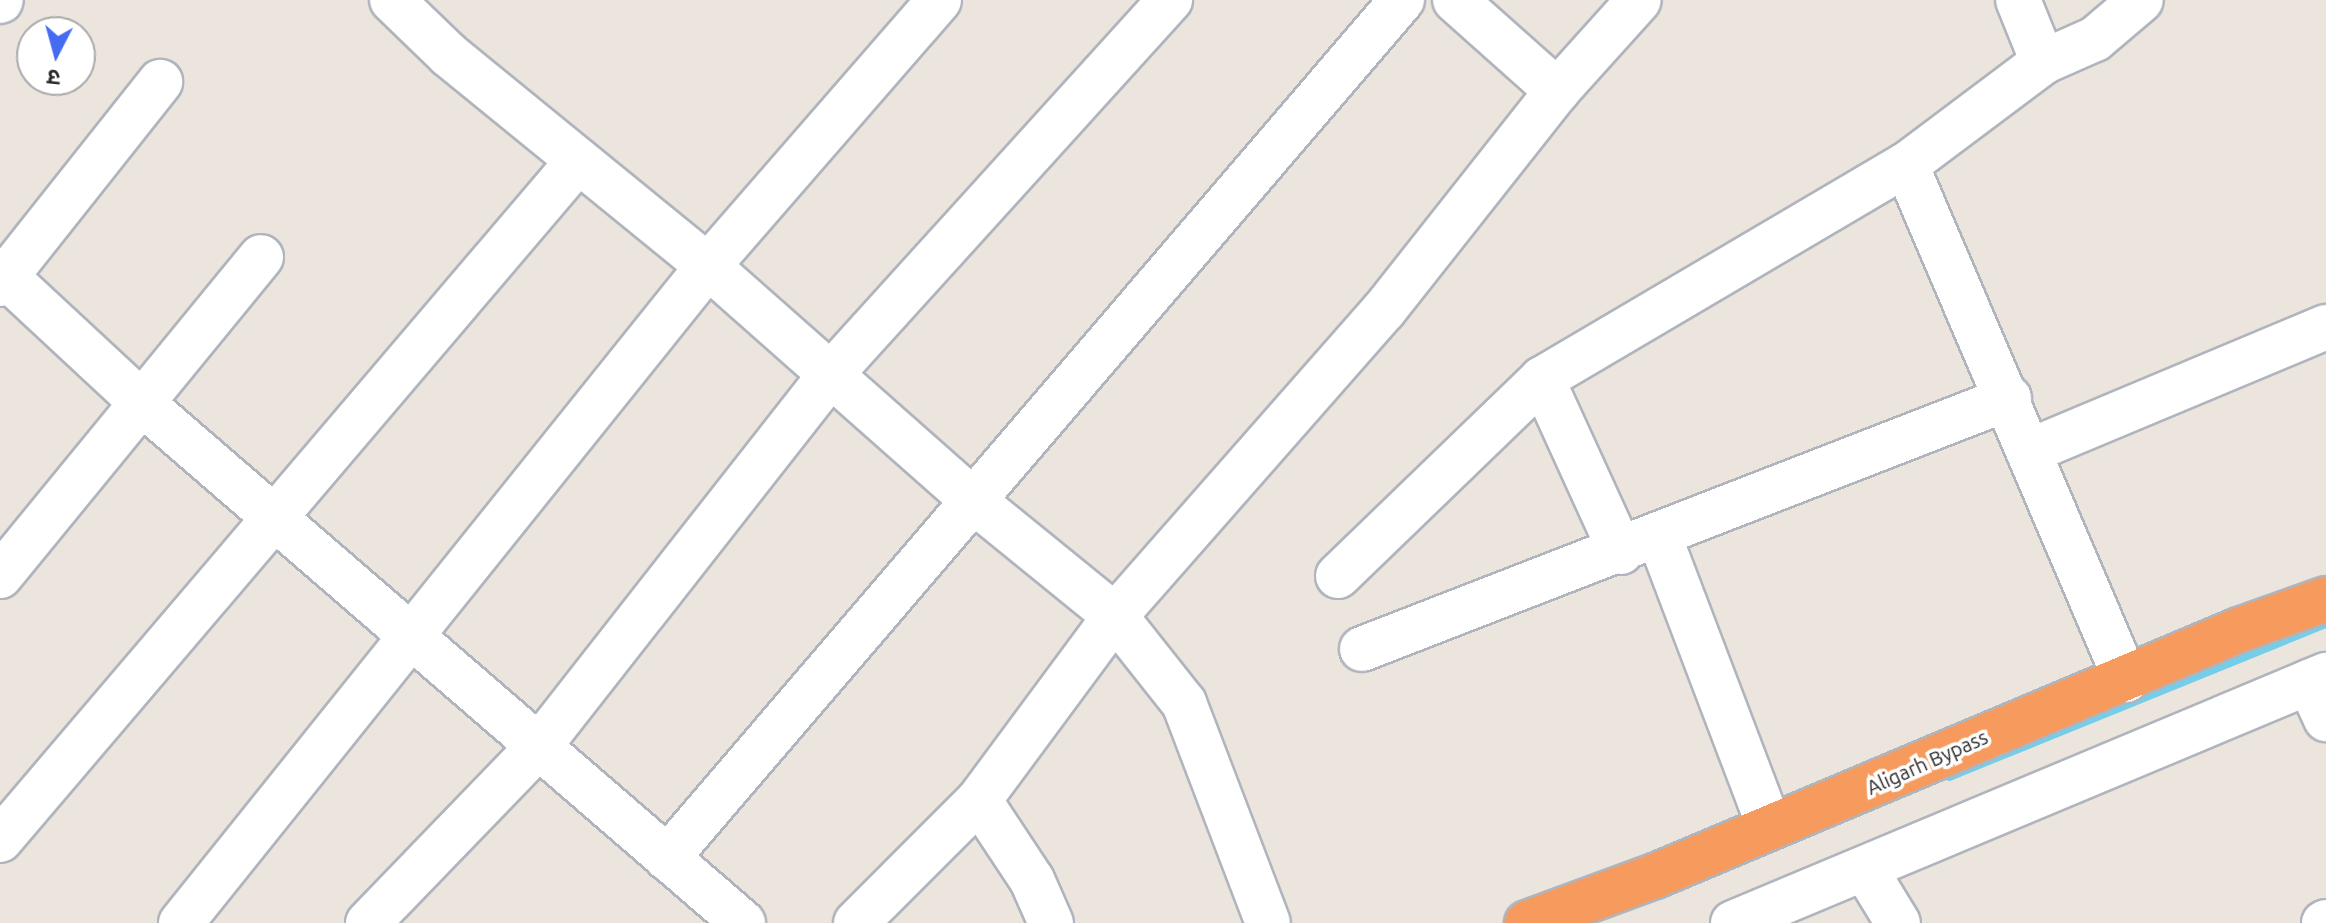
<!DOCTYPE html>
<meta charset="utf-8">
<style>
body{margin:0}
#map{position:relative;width:2326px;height:923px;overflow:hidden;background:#ece5dd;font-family:Ubuntu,"Noto Sans Devanagari",sans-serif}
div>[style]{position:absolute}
.stream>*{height:10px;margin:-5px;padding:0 5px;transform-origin:5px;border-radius:5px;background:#75cee9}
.roads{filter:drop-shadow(2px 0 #b0b4bd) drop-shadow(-2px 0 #b0b4bd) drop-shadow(0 2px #b0b4bd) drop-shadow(0 -2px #b0b4bd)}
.minor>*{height:44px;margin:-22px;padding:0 22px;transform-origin:22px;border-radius:22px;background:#fff}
.highway>*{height:44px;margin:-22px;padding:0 22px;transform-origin:22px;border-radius:22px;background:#f79a5d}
span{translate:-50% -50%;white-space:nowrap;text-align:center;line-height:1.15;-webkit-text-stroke:7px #fff;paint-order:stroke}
.street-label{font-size:20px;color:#2a2a2a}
.north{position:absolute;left:16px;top:16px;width:80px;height:80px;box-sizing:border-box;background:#fff;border:2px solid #aaa;border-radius:50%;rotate:186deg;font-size:22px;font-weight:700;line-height:32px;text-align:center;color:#2a2a2a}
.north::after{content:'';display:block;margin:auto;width:28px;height:36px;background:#446bf1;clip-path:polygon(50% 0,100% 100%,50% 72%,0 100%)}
</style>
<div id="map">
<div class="stream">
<i style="left:1949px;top:776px;width:407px;rotate:-22.1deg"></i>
</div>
<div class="roads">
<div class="minor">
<i style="left:392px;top:0;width:79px;rotate:44deg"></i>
<i style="left:449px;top:55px;width:334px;rotate:39.2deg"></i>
<i style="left:708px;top:266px;width:350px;rotate:41.5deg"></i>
<i style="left:970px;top:498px;width:187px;rotate:39.1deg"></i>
<i style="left:1115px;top:616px;width:111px;rotate:51.6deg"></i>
<i style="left:1184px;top:703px;width:235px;rotate:69.1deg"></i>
<i style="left:1455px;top:0;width:137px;rotate:41.7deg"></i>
<i style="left:2018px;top:0;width:67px;rotate:68deg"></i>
<i style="left:0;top:1px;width:1px;rotate:-45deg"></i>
<i style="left:1906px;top:165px;width:560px;rotate:66.87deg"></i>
<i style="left:0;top:271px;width:197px;rotate:42.9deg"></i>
<i style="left:144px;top:405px;width:792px;rotate:40.85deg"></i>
<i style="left:0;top:284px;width:258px;rotate:-51.6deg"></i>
<i style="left:1542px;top:379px;width:190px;rotate:65.5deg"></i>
<i style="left:2032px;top:450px;width:319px;rotate:-22.7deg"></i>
<i style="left:1659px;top:536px;width:309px;rotate:69.2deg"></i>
<i style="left:0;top:576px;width:412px;rotate:-50.7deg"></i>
<i style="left:1338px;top:576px;width:284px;rotate:-44deg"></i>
<i style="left:1542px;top:379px;width:422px;rotate:-30.5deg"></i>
<i style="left:1906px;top:165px;width:171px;rotate:-36.9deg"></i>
<i style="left:2043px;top:62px;width:57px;rotate:-23.9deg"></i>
<i style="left:2095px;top:39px;width:60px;rotate:-40.3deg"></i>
<i style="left:1362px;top:649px;width:694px;rotate:-21.2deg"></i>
<i style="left:2309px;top:682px;width:41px;rotate:65.3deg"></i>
<i style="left:979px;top:800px;width:96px;rotate:56.5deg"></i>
<i style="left:1032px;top:880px;width:47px;rotate:66.2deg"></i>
<i style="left:0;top:840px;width:892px;rotate:-49.59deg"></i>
<i style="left:667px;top:858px;width:1130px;rotate:-49.42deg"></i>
<i style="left:1865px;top:869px;width:63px;rotate:58.6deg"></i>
<i style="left:181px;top:923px;width:842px;rotate:-51.27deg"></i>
<i style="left:708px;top:266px;width:352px;rotate:-49deg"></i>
<i style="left:368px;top:923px;width:248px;rotate:-46deg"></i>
<i style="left:540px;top:745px;width:472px;rotate:-51.9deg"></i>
<i style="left:831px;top:374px;width:505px;rotate:-47.81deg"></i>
<i style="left:856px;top:923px;width:174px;rotate:-45deg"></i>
<i style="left:979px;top:800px;width:229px;rotate:-53.5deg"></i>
<i style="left:1115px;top:616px;width:407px;rotate:-48.7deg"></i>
<i style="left:1384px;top:310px;width:279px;rotate:-51.7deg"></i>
<i style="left:1557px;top:91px;width:122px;rotate:-48deg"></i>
<i style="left:1733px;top:923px;width:643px;rotate:-22.7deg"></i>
<i style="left:2324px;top:923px;width:2px;rotate:-27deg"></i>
</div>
<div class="highway">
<i style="left:1527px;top:923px;width:136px;rotate:-20.2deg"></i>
<i style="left:1655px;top:876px;width:634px;rotate:-22.84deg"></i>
<i style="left:2239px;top:630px;width:92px;rotate:-19.6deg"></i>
</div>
</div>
<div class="street-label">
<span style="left:1927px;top:762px;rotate:-24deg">Aligarh Bypass</span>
</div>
<div class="north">उ</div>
</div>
